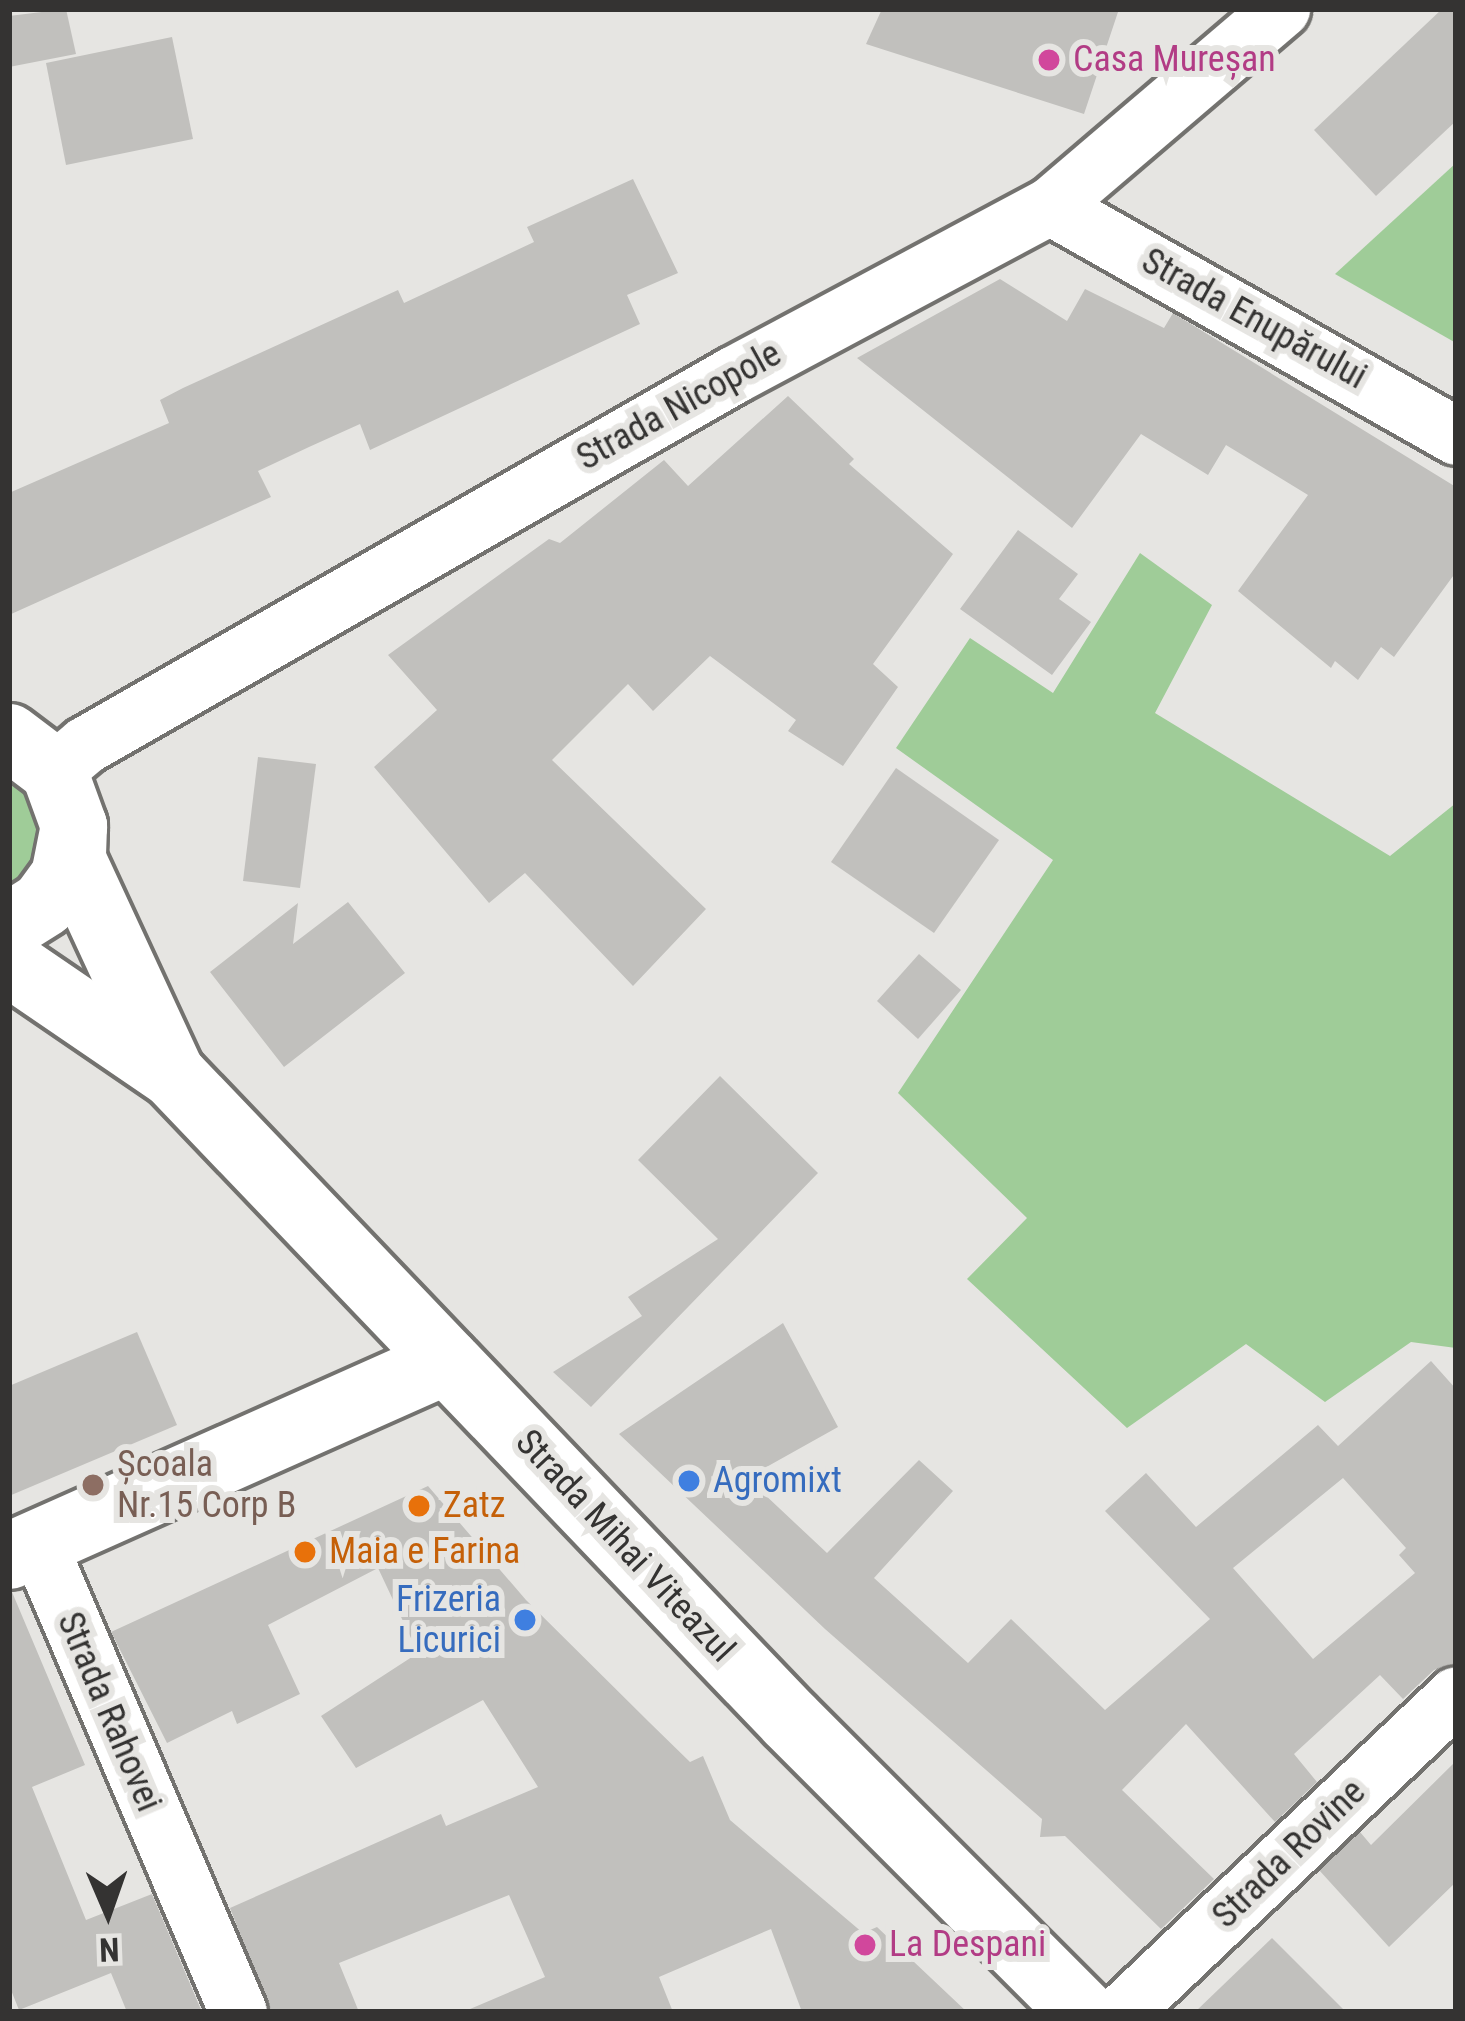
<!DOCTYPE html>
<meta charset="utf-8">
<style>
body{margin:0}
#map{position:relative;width:1465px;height:2021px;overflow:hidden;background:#e6e5e2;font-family:"Roboto Condensed",sans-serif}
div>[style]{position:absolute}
.green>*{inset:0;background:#9fcc98}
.building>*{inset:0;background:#c1c0bd}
.roads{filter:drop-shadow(3px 0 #73726f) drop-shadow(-3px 0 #73726f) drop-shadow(0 3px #73726f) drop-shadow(0 -3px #73726f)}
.minor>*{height:57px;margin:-28.5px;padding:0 28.5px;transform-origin:28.5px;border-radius:28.5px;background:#fff}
.tertiary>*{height:66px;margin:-33px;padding:0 33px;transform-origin:33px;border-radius:33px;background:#fff}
.dots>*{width:33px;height:33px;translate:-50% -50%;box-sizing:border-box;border:6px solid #e6e5e2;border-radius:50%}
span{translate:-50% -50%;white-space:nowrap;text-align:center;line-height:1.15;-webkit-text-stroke:12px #e6e5e2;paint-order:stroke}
.hotel-label{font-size:36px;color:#b23c85}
.left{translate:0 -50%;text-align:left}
.street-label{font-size:36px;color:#343332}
.education-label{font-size:36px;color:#785e54}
.shop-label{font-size:36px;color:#366cbe}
.right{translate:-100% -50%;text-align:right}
.food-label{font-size:36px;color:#c56008}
.frame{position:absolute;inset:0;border:12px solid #343332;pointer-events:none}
.north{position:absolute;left:48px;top:1853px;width:120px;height:120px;-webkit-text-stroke:9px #e6e5e2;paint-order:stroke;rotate:178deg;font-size:33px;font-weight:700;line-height:48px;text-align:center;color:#343332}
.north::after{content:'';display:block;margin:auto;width:42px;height:54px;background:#343332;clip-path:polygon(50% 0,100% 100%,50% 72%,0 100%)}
</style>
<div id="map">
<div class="green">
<i style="clip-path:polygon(1456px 163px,1456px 343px,1335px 274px)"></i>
<i style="clip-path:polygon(1140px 553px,1212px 605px,1155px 713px,1390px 856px,1456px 803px,1456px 1348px,1411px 1342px,1325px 1402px,1246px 1344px,1127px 1428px,967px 1279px,1027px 1218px,898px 1093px,1053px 860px,896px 748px,970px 638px,1053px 693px)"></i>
<i style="clip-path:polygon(9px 763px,41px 805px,39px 853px,9px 891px)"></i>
</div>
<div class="building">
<i style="clip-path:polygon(66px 9px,76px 54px,9px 67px,9px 16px)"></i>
<i style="clip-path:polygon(882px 9px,1119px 9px,1084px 114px,866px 44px)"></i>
<i style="clip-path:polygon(1442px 9px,1456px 9px,1456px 121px,1376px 196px,1314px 130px)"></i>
<i style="clip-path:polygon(172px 37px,193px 139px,66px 165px,46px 63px)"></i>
<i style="clip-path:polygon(633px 179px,678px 273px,627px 295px,640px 324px,370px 450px,360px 424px,309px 447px,258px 471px,271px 497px,9px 615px,9px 493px,169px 423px,160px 400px,183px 388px,398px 290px,404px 303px,464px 275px,534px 242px,527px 227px)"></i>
<i style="clip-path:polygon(1000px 279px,1067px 321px,1085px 289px,1164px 328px,1173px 313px,1456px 487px,1456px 572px,1394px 657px,1381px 647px,1358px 680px,1335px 661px,1331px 668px,1238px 591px,1308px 495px,1226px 445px,1208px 475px,1141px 434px,1072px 528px,857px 358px)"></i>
<i style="clip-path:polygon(788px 396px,854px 459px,849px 464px,953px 554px,873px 664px,898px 687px,843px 766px,788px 731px,796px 720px,710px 656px,653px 711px,628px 684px,552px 760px,706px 909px,633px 986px,525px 873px,489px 903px,374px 767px,437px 710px,388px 655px,549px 539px,560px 543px,664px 460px,688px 486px)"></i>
<i style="clip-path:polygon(1018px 530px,1078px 574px,1059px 599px,1091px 622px,1052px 675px,960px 609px)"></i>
<i style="clip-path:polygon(258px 757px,316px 764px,300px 888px,243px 881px)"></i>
<i style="clip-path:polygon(896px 768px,999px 840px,934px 933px,831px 862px)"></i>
<i style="clip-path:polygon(348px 902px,405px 973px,284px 1067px,210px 972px,298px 903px,293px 944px)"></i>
<i style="clip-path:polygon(919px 954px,961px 990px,918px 1039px,877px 1001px)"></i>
<i style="clip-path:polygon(720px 1076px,818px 1173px,591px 1407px,553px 1372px,642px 1316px,628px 1297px,718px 1239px,638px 1160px)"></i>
<i style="clip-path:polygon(evenodd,783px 1323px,838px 1427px,747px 1478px,827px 1553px,919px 1460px,953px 1491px,874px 1578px,968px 1663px,1011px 1619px,1105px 1710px,1210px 1619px,1105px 1511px,1146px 1473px,1196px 1527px,1318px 1425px,1338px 1446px,1431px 1361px,1456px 1389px,1456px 1663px,1434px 1670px,1403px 1699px,1380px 1675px,1294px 1754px,1317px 1782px,1275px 1822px,1186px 1724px,1122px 1790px,1214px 1879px,1161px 1929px,1065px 1836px,1040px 1837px,1042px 1819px,825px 1629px,619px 1434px,783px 1323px,1343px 1478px,1406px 1548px,1399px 1555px,1415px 1573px,1313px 1659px,1233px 1568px,1343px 1478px)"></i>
<i style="clip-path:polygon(137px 1332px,177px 1425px,9px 1496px,9px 1386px)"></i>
<i style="clip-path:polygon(428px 1486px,526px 1600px,649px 1722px,690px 1762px,703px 1756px,730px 1820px,863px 1933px,877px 1927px,967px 2012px,802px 2012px,771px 1929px,659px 1977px,673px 2012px,463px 2012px,545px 1977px,509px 1895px,339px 1963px,359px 2012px,270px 2012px,230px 1908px,441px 1814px,446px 1826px,538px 1787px,483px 1700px,356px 1768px,321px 1716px,418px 1653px,378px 1568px,268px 1625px,300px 1694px,237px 1724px,232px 1711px,167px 1743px,111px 1632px)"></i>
<i style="clip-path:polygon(12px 1592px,85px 1765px,32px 1787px,86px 1920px,152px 1894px,202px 2012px,127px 2012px,111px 1973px,19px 2010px,9px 1985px)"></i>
<i style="clip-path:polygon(1456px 1761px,1456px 1882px,1389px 1947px,1319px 1870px,1360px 1832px,1371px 1845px)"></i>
<i style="clip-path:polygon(1272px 1938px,1346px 2012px,1195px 2012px)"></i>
</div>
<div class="roads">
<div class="minor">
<i style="left:1050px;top:206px;width:467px;rotate:29.5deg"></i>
<i style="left:54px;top:771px;width:40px;rotate:-40deg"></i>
<i style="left:85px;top:745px;width:746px;rotate:-29.73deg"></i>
<i style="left:733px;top:375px;width:359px;rotate:-28.1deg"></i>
<i style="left:1050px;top:206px;width:304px;rotate:-40.5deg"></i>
<i style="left:38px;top:1544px;width:509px;rotate:66.86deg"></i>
<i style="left:1122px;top:2012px;width:460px;rotate:-43.5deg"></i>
</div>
<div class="tertiary">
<i style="left:9px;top:737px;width:56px;rotate:37.1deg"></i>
<i style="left:54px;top:771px;width:59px;rotate:70deg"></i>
<i style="left:74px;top:826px;width:51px;rotate:101.3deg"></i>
<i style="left:64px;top:876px;width:34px;rotate:126deg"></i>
<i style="left:44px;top:904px;width:41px;rotate:147.8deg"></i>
<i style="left:74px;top:826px;width:34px;rotate:92deg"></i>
<i style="left:73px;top:860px;width:234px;rotate:65.2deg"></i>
<i style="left:9px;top:963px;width:199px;rotate:34.3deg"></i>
<i style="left:173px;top:1075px;width:894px;rotate:46.27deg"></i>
<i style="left:791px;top:1721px;width:412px;rotate:45deg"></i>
<i style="left:9px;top:1556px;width:479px;rotate:-24deg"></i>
</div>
</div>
<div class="dots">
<i style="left:1049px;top:60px;background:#d1479c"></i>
<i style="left:689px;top:1481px;background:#3f7fe0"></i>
<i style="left:93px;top:1485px;background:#8d6e63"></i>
<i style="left:419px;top:1506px;background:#e8710a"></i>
<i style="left:305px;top:1552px;background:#e8710a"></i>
<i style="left:525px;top:1620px;background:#3f7fe0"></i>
<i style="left:865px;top:1945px;background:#d1479c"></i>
</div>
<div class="hotel-label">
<span class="left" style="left:1073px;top:60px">Casa Mureșan</span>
<span class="left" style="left:889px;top:1945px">La Despani</span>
</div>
<div class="street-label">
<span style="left:1254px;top:319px;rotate:29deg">Strada Enupărului</span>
<span style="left:679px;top:406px;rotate:-29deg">Strada Nicopole</span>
<span style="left:625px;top:1546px;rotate:47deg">Strada Mihai Viteazul</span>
<span style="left:109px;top:1712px;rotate:67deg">Strada Rahovei</span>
<span style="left:1289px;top:1854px;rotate:-44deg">Strada Rovine</span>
</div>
<div class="education-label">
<span class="left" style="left:117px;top:1485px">Școala<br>Nr.15 Corp B</span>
</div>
<div class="shop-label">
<span class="left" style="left:713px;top:1481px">Agromixt</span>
<span class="right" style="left:501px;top:1620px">Frizeria<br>Licurici</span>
</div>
<div class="food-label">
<span class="left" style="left:443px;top:1506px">Zatz</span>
<span class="left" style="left:329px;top:1552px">Maia e Farina</span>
</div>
<div class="frame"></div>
<div class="north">N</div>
</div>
